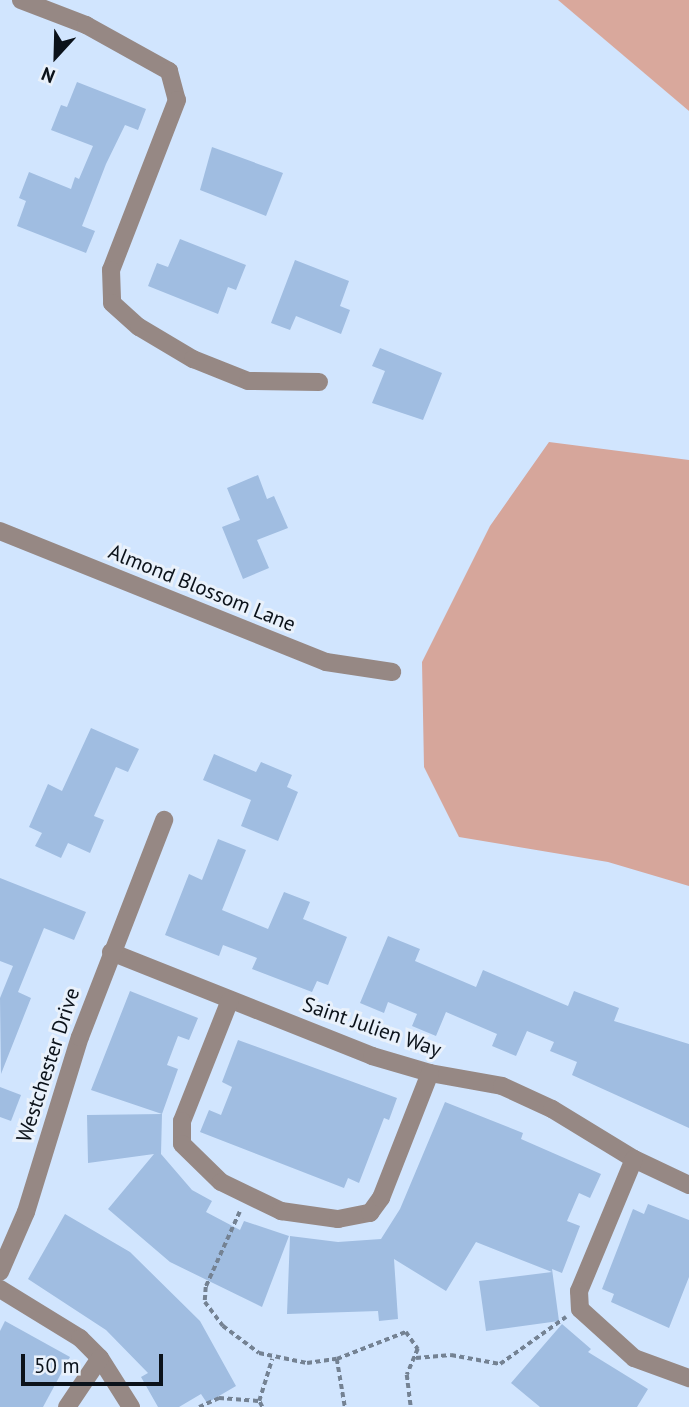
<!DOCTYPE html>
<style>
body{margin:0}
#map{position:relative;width:689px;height:1407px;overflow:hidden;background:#d1e5fe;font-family:"PT Sans",sans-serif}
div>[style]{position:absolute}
.green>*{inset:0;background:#d6a69b}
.forest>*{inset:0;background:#d9a89c}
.building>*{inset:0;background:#a0bde1}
.path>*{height:3.5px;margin-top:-1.75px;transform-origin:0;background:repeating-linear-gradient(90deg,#748293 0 5px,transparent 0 8.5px)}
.minor>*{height:18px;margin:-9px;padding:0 9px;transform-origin:9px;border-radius:9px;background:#968884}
span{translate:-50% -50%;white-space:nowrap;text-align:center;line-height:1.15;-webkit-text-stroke:6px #e9f1fb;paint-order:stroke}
.street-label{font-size:21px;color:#0b121a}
.north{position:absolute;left:21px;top:21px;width:70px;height:70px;-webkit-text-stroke:5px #e9f1fb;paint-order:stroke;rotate:202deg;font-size:19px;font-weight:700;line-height:28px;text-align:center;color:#0b121a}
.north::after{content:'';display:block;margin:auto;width:24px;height:32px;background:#0b121a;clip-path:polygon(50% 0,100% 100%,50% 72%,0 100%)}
.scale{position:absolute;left:21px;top:1354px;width:142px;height:32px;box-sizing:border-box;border:4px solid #0b121a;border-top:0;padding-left:9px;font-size:21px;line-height:24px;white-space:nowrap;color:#0b121a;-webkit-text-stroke:5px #e9f1fb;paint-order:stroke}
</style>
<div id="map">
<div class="green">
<i style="clip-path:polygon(549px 442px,689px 460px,689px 886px,608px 862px,459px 837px,424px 767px,422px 662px,490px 526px)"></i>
</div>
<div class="forest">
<i style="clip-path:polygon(558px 0,689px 0,689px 111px)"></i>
</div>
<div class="building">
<i style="clip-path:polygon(77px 82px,146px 109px,138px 130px,125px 125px,106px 164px,82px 226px,95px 231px,86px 253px,17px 226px,26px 201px,19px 198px,29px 172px,71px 189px,75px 177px,79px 179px,93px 146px,51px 130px,61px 105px,67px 107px)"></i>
<i style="clip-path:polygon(212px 147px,283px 173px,266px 216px,200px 190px)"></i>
<i style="clip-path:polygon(180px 239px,246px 265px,236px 290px,228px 287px,218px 314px,148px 286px,157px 263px,168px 267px)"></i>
<i style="clip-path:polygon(295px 260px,349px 281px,340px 306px,350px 310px,341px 334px,296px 316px,290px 330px,271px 323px)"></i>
<i style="clip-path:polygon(380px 348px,442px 373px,423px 420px,372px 403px,385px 371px,372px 366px)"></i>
<i style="clip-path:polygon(258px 475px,267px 499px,274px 496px,288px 528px,257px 540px,269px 568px,243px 579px,222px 527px,240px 520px,227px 488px)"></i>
<i style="clip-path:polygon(91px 728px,139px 749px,128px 772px,116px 767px,94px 816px,104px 820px,90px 853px,68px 843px,61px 858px,35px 846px,42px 833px,29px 827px,48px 784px,62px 791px)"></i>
<i style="clip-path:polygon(214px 754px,256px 772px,261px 762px,292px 775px,287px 787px,298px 792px,278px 841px,241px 826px,251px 800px,203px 780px)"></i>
<i style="clip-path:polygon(218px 839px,246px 850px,222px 910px,268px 929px,284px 892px,310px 902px,303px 919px,347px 937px,328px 985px,317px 981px,312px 992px,252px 969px,257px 958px,223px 945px,219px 956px,165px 935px,189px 874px,202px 880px)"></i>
<i style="clip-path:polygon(0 878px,86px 912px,74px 940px,44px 928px,18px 992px,31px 998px,1px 1074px,0 998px,13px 966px,0 961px)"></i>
<i style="clip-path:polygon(388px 936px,420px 949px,415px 961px,476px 987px,483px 970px,568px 1006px,574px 991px,619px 1008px,614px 1021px,689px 1044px,689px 1128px,572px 1075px,577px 1062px,550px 1051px,554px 1042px,527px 1031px,516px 1056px,492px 1046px,497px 1034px,446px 1012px,436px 1036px,412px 1026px,417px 1014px,388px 1002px,384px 1013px,360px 1003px)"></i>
<i style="clip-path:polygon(130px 991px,198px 1018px,189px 1040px,178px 1036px,167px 1065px,178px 1069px,162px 1114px,161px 1154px,192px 1190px,212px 1201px,206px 1212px,240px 1230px,244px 1221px,289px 1236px,262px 1307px,170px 1262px,108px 1209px,154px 1154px,88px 1163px,87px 1115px,162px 1114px,91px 1090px)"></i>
<i style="clip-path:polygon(238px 1040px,397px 1098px,389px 1120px,384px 1118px,359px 1183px,348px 1178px,344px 1188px,200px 1132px,209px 1110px,221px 1115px,232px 1087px,222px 1082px)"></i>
<i style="clip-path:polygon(0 1087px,21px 1095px,11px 1121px,0 1117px)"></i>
<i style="clip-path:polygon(445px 1102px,523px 1133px,521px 1139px,601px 1174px,590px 1198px,579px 1193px,567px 1221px,580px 1226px,562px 1273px,552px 1269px,559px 1321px,486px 1331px,479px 1281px,552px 1272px,476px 1242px,446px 1291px,394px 1259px,398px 1319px,379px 1321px,378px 1311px,287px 1314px,290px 1236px,338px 1242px,381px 1239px,400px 1209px)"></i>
<i style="clip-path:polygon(648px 1204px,689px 1220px,689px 1277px,669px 1328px,611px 1302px,614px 1294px,602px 1289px,633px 1209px,644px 1214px)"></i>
<i style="clip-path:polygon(65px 1214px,130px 1252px,200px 1321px,236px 1386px,207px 1403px,201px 1394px,179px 1407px,158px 1407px,141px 1377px,148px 1373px,106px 1330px,28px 1279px)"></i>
<i style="clip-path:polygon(5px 1321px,70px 1357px,43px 1407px,0 1407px,0 1331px)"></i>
<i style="clip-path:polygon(562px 1324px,591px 1349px,588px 1352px,648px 1389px,637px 1407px,540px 1407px,511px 1383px)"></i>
</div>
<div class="path">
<i style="left:240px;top:1212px;width:82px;rotate:114.4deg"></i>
<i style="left:206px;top:1287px;width:15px;rotate:94deg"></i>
<i style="left:205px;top:1302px;width:30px;rotate:53deg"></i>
<i style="left:223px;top:1326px;width:45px;rotate:36.9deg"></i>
<i style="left:259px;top:1353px;width:49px;rotate:11.8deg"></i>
<i style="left:307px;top:1363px;width:30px;rotate:-8deg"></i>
<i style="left:337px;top:1359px;width:74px;rotate:-21.4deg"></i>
<i style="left:406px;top:1332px;width:21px;rotate:55deg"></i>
<i style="left:418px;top:1349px;width:28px;rotate:113deg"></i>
<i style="left:407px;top:1375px;width:32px;rotate:83deg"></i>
<i style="left:416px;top:1358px;width:35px;rotate:-5deg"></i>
<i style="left:451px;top:1355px;width:50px;rotate:10.4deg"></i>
<i style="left:500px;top:1364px;width:81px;rotate:-35.5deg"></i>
<i style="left:337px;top:1359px;width:49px;rotate:80.5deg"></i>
<i style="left:199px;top:1407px;width:22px;rotate:-24deg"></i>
<i style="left:219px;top:1398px;width:40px;rotate:4.3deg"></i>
<i style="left:262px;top:1407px;width:7px;rotate:-117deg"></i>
<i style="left:259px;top:1401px;width:44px;rotate:-72.8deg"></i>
</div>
<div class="minor">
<i style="left:21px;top:0;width:70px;rotate:21deg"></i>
<i style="left:86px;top:25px;width:95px;rotate:29deg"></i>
<i style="left:169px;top:71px;width:30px;rotate:75deg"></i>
<i style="left:177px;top:100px;width:182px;rotate:111.2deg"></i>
<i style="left:111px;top:270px;width:33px;rotate:88deg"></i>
<i style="left:112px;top:303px;width:36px;rotate:42deg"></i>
<i style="left:139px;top:327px;width:63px;rotate:30.7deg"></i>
<i style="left:193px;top:359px;width:59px;rotate:21.8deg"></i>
<i style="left:248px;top:381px;width:71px;rotate:0.8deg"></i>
<i style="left:0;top:531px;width:351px;rotate:21.9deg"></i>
<i style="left:326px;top:662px;width:67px;rotate:8.6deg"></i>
<i style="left:111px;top:952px;width:281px;rotate:21.7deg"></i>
<i style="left:372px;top:1056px;width:60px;rotate:16.3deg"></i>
<i style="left:430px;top:1073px;width:73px;rotate:10.2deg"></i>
<i style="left:502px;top:1086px;width:55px;rotate:24.7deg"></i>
<i style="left:552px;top:1109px;width:96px;rotate:31.4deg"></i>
<i style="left:634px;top:1159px;width:61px;rotate:25.3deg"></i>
<i style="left:230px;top:1000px;width:130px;rotate:111.6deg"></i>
<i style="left:182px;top:1121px;width:23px;rotate:90deg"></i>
<i style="left:182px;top:1144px;width:54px;rotate:44.3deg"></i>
<i style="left:221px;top:1182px;width:67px;rotate:25.8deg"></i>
<i style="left:281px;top:1211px;width:58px;rotate:8deg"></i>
<i style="left:338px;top:1219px;width:33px;rotate:-11deg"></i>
<i style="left:370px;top:1213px;width:19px;rotate:-54deg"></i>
<i style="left:381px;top:1198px;width:134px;rotate:-68.6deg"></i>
<i style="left:634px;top:1159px;width:143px;rotate:112.6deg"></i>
<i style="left:579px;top:1291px;width:18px;rotate:87deg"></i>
<i style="left:580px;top:1309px;width:73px;rotate:42.2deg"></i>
<i style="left:634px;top:1358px;width:59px;rotate:20deg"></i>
<i style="left:0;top:1272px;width:65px;rotate:-66.6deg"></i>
<i style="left:26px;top:1212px;width:183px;rotate:-72.9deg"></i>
<i style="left:80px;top:1037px;width:233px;rotate:-68.8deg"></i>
<i style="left:0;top:1289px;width:94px;rotate:31.5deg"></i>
<i style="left:80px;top:1338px;width:28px;rotate:45deg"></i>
<i style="left:100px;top:1358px;width:58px;rotate:57.7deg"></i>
<i style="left:67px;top:1407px;width:59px;rotate:-56deg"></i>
</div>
<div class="street-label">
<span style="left:202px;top:588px;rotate:22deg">Almond Blossom Lane</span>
<span style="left:372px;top:1027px;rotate:19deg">Saint Julien Way</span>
<span style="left:48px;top:1065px;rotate:-72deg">Westchester Drive</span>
</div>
<div class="north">N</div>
<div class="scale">50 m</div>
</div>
